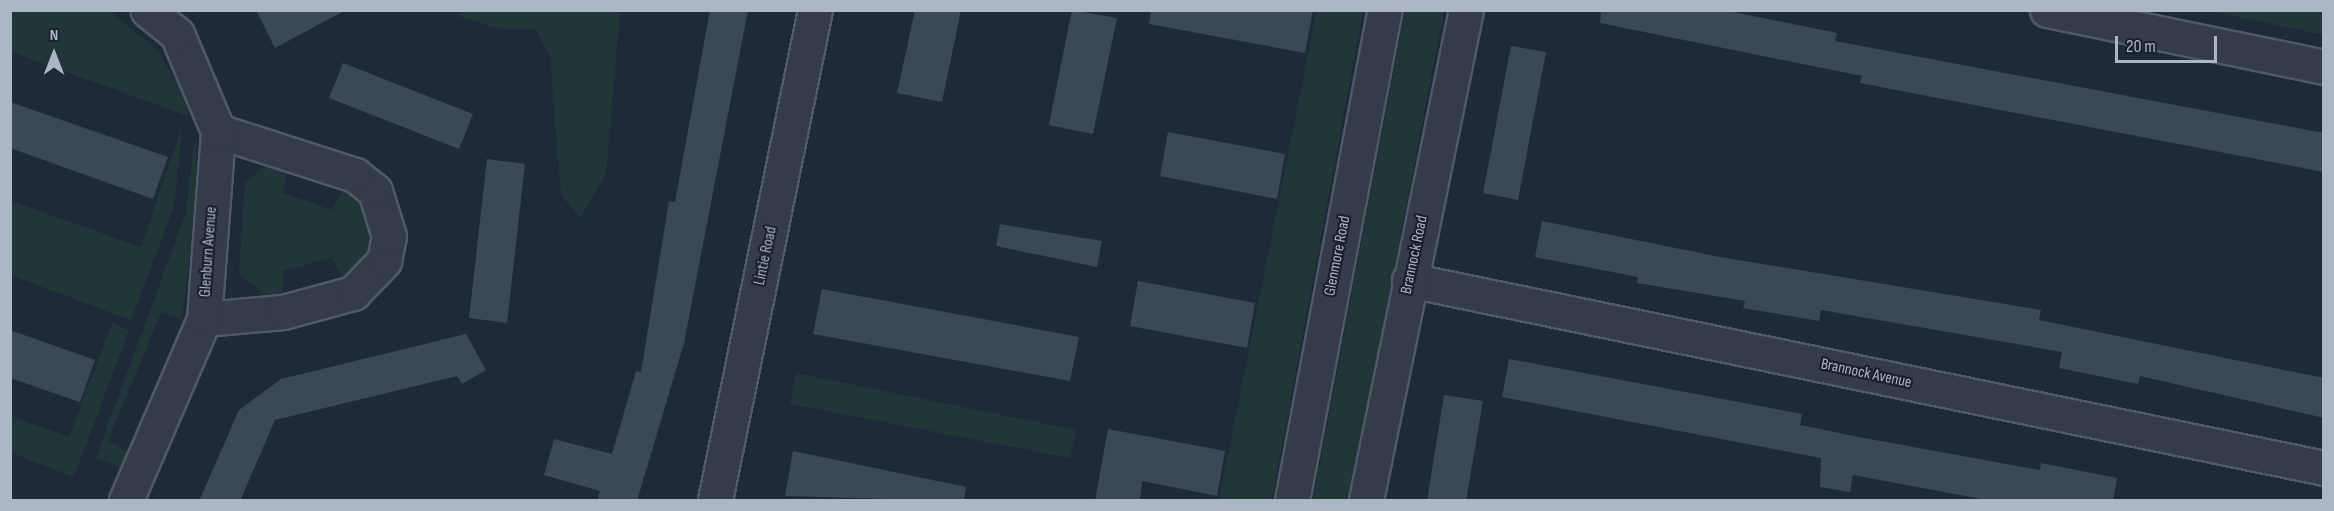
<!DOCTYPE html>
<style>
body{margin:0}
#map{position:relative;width:2334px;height:511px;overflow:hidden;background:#1f2a38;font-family:"Sofia Sans Condensed",sans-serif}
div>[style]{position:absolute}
.green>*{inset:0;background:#213639}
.building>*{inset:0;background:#3b4858}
.roads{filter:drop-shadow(2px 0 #505966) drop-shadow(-2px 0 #505966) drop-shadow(0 2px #505966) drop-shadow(0 -2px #505966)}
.minor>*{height:33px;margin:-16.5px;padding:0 16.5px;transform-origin:16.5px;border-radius:16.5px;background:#333c48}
span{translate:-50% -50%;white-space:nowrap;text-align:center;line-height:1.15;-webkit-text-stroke:4.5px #18212d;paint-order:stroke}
.street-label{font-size:16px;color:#adb6c5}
.frame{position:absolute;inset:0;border:12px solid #adb6c5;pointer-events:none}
.north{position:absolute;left:24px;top:24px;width:60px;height:60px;-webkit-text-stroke:4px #18212d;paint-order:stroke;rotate:0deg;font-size:16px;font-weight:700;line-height:24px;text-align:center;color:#adb6c5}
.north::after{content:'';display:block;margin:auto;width:21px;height:27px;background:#adb6c5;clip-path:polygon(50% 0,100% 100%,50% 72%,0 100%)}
.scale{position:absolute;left:2115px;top:36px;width:102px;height:27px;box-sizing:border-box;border:3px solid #adb6c5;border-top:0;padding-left:8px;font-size:18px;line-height:21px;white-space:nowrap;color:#adb6c5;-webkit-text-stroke:4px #18212d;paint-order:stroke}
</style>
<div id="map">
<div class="green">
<i style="clip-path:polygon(10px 11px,110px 11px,158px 51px,186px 98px,188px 116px,11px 52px)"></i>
<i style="clip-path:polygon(462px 11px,620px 11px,606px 174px,580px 218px,561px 195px,550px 56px,535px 29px,501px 29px,458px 16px)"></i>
<i style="clip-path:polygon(1317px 11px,1363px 11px,1272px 500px,1219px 500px)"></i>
<i style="clip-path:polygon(1405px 11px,1444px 11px,1349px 500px,1313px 500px)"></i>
<i style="clip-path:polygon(2211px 11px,2323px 11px,2323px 35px)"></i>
<i style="clip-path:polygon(182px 127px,174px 207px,131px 320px,11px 275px,11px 201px,141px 247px)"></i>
<i style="clip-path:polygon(195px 136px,198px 194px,182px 319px,161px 313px,108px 441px,129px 453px,122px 467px,96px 458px,186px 212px)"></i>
<i style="clip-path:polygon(279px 163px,287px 166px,283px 193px,332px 210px,343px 190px,364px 207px,374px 232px,364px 261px,343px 279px,332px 257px,283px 271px,282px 297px,269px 297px,239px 274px,245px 183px,264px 167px)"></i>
<i style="clip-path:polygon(112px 323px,129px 330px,74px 477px,11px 453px,11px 416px,69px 437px)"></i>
<i style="clip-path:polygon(796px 373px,1076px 430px,1070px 458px,790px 404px)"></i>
</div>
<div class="building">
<i style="clip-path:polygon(256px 10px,346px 10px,275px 48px)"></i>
<i style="clip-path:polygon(710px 10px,748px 10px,684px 343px,637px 501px,597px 501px,600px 491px,544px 475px,554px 439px,612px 454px,636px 371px,641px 372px,669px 201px,675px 202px)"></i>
<i style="clip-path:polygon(915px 10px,961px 10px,942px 102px,897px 93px)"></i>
<i style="clip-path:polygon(1072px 10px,1117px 18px,1093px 134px,1049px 125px)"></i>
<i style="clip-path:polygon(1151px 10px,1313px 10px,1305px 53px,1149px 24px)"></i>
<i style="clip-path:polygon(1601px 10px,1724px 10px,1837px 33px,1835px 41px,2324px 133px,2324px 172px,1860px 83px,1862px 76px,1600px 23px)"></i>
<i style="clip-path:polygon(1511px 46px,1546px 52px,1518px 200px,1483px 193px)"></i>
<i style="clip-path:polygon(343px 63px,473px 114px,459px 149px,329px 98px)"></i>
<i style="clip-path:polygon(10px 102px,168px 157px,153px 199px,10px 148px)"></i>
<i style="clip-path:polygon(1168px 132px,1285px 154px,1277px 199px,1160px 176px)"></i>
<i style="clip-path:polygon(487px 159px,525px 164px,507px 323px,469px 318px)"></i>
<i style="clip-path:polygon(1542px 221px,1720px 257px,2041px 310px,2039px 320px,2324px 378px,2324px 418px,2140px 376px,2138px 384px,2059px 368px,2062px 352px,1821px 310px,1819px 321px,1743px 308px,1745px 301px,1637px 283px,1638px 277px,1535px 257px)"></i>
<i style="clip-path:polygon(1000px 224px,1102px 241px,1097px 267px,996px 246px)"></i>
<i style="clip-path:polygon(1138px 281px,1255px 303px,1247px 348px,1130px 326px)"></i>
<i style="clip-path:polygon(822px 289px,1079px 337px,1070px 381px,813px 334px)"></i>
<i style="clip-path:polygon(10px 330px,95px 360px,80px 402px,10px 378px)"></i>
<i style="clip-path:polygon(466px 334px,486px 370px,462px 384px,457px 376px,275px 420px,240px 501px,199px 501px,239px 410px,281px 379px)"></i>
<i style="clip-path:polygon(1509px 359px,1802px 414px,1800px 425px,1864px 438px,2040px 470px,2041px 463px,2117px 478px,2113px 501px,1992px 501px,1853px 475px,1850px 492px,1820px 487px,1821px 458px,1502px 397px)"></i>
<i style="clip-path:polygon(1444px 395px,1483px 401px,1466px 501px,1427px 501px)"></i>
<i style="clip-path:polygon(1108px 429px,1225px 451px,1217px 496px,1142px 481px,1140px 501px,1095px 501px)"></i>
<i style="clip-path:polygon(793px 451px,966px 487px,964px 501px,785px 496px)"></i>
</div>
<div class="roads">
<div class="minor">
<i style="left:2047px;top:10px;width:283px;rotate:11.6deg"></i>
<i style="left:1409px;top:280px;width:934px;rotate:11.61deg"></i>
<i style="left:204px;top:319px;width:79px;rotate:-5.1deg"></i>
<i style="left:283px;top:312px;width:73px;rotate:-15.2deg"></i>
<i style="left:353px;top:293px;width:45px;rotate:-45.9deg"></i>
<i style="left:384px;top:261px;width:25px;rotate:-79deg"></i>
<i style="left:389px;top:236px;width:47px;rotate:-107.3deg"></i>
<i style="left:375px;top:191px;width:26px;rotate:-141deg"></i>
<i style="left:355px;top:175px;width:144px;rotate:-162.2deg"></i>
<i style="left:126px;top:500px;width:197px;rotate:-66.7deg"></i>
<i style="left:204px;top:319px;width:189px;rotate:-85.7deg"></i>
<i style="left:218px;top:131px;width:105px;rotate:-112.9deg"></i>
<i style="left:177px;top:34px;width:38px;rotate:-141deg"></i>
<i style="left:715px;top:500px;width:500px;rotate:-78.47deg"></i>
<i style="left:1292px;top:500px;width:499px;rotate:-79.3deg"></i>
<i style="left:1366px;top:500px;width:500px;rotate:-78.47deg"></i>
</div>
</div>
<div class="street-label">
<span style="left:209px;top:252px;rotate:-86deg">Glenburn Avenue</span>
<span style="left:1415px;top:255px;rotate:-78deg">Brannock Road</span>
<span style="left:766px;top:256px;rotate:-78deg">Lintie Road</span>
<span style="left:1338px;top:256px;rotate:-79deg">Glenmore Road</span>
<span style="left:1866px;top:374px;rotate:12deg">Brannock Avenue</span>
</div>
<div class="frame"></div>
<div class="north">N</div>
<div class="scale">20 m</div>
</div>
